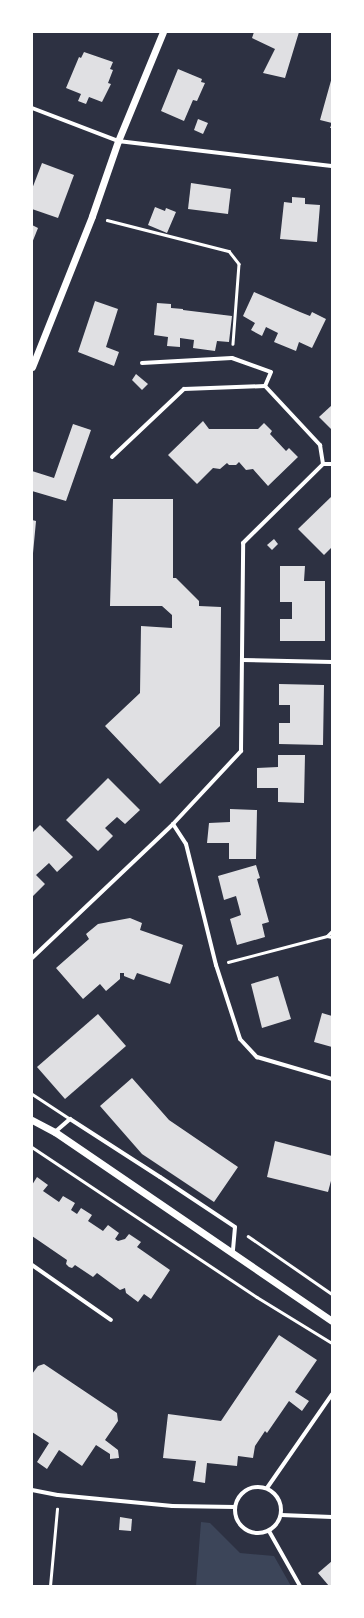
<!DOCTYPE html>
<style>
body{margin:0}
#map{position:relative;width:364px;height:1618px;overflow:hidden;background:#2d3142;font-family:"Work Sans",sans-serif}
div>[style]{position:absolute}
.green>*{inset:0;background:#3c4559}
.building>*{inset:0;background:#e0e0e3}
.path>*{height:2.5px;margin:-1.25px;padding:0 1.25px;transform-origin:1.25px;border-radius:1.25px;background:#fff}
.service>*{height:3px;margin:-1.5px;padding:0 1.5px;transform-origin:1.5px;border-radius:1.5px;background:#fff}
.minor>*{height:4px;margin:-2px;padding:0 2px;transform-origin:2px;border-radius:2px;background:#fff}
.minor>.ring{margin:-2px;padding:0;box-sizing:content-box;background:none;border:4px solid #fff;border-radius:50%}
.tertiary>*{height:7px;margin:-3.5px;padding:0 3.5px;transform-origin:3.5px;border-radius:3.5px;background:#fff}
span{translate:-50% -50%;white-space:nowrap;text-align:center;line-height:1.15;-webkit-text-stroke:3px #fff;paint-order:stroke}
.frame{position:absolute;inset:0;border:33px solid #fff;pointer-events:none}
</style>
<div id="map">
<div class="green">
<i style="clip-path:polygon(201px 1522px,210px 1523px,240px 1553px,274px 1556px,291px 1586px,196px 1586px)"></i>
</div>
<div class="building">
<i style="clip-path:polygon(254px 32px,299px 32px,285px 78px,263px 73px,275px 49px,252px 38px)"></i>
<i style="clip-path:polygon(84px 52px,113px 62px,110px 69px,113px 70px,108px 83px,111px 84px,102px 102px,89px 97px,86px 104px,78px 101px,81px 94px,66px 88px,79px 57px,81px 58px)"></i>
<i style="clip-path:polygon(178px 69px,202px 79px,201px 82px,205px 83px,197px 101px,193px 100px,184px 121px,161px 111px)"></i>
<i style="clip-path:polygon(332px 77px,332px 128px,330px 128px,332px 123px,320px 120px)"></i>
<i style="clip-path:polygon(198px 119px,208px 123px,203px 134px,194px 130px)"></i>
<i style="clip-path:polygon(42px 163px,74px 175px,58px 218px,32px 209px,32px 189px)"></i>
<i style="clip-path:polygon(191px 183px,231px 189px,228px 214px,188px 209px)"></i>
<i style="clip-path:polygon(292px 197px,305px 198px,305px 204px,320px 205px,317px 242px,280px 239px,284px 202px,292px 203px)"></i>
<i style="clip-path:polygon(155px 207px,165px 211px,166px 208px,176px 212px,167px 233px,148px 225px)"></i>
<i style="clip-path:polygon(32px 225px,38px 228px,32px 243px)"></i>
<i style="clip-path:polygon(254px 292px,300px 312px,310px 316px,312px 312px,326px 319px,312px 348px,299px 342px,296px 351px,274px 342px,278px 333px,266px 327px,262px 336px,251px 330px,255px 323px,243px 316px)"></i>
<i style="clip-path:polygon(95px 301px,118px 309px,106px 347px,119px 352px,114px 366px,78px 352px)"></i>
<i style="clip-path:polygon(157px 303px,171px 304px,171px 308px,183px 309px,183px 310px,232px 316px,229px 342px,217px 341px,215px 351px,193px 348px,194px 340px,180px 338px,180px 347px,167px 346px,168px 337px,154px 335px)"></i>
<i style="clip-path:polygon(136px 374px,148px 384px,142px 390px,132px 380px)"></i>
<i style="clip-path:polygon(332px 405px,332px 430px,319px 417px)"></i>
<i style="clip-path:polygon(203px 421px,209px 429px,258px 429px,264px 423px,272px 431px,270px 434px,286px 451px,289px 448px,298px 457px,268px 486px,253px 469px,246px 470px,239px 462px,236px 465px,229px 465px,227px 463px,220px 469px,213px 468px,197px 484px,168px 455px)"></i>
<i style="clip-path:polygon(73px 424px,91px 430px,66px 501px,32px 491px,32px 471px,54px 478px)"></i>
<i style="clip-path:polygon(332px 496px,332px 547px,324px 555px,298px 529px)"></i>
<i style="clip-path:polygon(113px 499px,173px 499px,173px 578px,176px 578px,199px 601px,199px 606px,221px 607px,220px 726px,160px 784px,105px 726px,140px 693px,141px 626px,172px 628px,172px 615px,162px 606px,110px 606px)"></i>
<i style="clip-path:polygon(32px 520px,36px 521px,33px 553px,32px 553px)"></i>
<i style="clip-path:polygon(274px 539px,278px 544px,272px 550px,267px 545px)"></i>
<i style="clip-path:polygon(280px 566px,305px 566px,304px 581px,325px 581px,325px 641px,280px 641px,280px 619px,292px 619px,292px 602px,280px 602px)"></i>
<i style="clip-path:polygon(279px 684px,324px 685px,323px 745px,279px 744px,279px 723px,290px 723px,290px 705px,279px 705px)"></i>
<i style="clip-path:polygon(278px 755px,305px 755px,304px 803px,278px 802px,278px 788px,257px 788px,257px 768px,278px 767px)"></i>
<i style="clip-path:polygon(108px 778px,140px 810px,125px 824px,117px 817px,105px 828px,113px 836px,98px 851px,66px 820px)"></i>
<i style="clip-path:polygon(230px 809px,257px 810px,256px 859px,229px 859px,229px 843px,207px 843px,209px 823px,230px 822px)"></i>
<i style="clip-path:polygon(40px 825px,73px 857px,57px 872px,49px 863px,36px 875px,45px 884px,32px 897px,32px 833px)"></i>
<i style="clip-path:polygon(256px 865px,260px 878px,257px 879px,269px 922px,262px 924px,265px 937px,237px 945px,230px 919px,241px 915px,239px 907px,236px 896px,224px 900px,218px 876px)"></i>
<i style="clip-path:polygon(130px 918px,142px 923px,140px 930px,183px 945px,170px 984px,137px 973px,134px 980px,124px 976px,124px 973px,120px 973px,120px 979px,106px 991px,100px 984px,83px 999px,56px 968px,89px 939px,86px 934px,98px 924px)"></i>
<i style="clip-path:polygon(278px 976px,291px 1019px,262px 1028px,251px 984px)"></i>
<i style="clip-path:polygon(322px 1013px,332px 1016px,332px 1047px,314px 1042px)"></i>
<i style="clip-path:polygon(98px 1014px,126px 1046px,65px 1099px,37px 1067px)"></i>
<i style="clip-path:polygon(132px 1078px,169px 1120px,238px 1167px,214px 1202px,142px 1154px,100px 1106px)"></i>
<i style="clip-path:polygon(275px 1141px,332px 1156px,332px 1177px,328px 1192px,267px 1177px)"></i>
<i style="clip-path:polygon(37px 1177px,48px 1185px,43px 1191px,59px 1202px,63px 1196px,75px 1203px,71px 1210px,77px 1214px,81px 1208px,92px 1215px,88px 1221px,103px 1231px,108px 1225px,119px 1233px,115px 1239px,118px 1241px,125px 1239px,129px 1234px,141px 1242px,137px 1247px,170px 1270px,151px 1299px,144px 1294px,138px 1302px,126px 1293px,125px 1288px,120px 1290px,97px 1273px,93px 1277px,75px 1265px,72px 1268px,69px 1267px,66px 1264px,67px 1260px,32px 1236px,32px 1185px)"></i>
<i style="clip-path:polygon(279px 1335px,317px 1360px,295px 1392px,309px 1401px,302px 1411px,289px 1401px,267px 1433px,265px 1431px,255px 1446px,253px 1458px,238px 1456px,237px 1466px,207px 1463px,205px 1483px,193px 1481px,196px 1461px,163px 1458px,168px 1414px,221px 1421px)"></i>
<i style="clip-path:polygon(44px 1364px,117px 1413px,118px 1421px,105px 1440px,118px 1450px,119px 1458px,110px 1459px,110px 1454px,96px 1445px,82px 1466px,59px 1450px,47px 1469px,37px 1462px,49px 1443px,32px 1432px,32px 1374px,38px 1366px)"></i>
<i style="clip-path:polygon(120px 1517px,132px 1519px,131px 1531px,119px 1530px)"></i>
<i style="clip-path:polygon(332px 1561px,332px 1586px,329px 1586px,318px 1573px)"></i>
</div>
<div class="path">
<i style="left:107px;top:220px;width:126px;rotate:14.3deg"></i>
<i style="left:229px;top:251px;width:16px;rotate:52deg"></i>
<i style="left:239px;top:264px;width:80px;rotate:94.3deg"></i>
<i style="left:327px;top:936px;width:7px;rotate:-45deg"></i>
<i style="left:228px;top:962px;width:102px;rotate:-14.7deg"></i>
<i style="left:327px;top:936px;width:5px;rotate:11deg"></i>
<i style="left:32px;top:1147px;width:270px;rotate:33.7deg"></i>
<i style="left:257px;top:1297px;width:88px;rotate:31.5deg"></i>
<i style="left:248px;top:1236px;width:102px;rotate:34.6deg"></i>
<i style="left:50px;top:1586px;width:77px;rotate:-84.8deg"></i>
</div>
<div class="service">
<i style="left:32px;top:1094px;width:45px;rotate:33.3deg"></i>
</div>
<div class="minor">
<i style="left:32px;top:108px;width:92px;rotate:21deg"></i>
<i style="left:118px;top:141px;width:215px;rotate:6.7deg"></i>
<i style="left:142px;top:363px;width:90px;rotate:-3.2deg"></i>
<i style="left:232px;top:358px;width:41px;rotate:19.7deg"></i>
<i style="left:271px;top:372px;width:15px;rotate:113deg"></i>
<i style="left:265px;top:386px;width:81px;rotate:47deg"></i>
<i style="left:320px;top:445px;width:19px;rotate:81deg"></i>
<i style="left:112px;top:457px;width:99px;rotate:-43.4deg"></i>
<i style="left:184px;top:389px;width:81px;rotate:-2.1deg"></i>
<i style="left:242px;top:660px;width:90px;rotate:1.3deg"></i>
<i style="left:173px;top:824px;width:24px;rotate:57deg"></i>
<i style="left:186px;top:844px;width:125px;rotate:76.1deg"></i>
<i style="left:216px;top:965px;width:78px;rotate:72deg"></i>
<i style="left:240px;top:1039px;width:25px;rotate:47deg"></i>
<i style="left:257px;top:1057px;width:78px;rotate:16.3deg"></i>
<i style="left:32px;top:958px;width:195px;rotate:-43.5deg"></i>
<i style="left:173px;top:824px;width:100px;rotate:-47deg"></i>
<i style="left:241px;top:751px;width:208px;rotate:-89.4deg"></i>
<i style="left:243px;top:543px;width:112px;rotate:-44.6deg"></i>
<i style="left:323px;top:464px;width:9px"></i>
<i style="left:55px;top:1132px;width:20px;rotate:-41deg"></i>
<i style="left:70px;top:1119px;width:107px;rotate:32.8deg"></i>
<i style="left:160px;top:1177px;width:90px;rotate:33.7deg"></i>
<i style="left:235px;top:1227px;width:25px;rotate:95deg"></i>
<i style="left:32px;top:1265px;width:96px;rotate:34.8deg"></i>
<i class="ring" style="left:235px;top:1487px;width:42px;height:42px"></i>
<i style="left:267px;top:1488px;width:114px;rotate:-55.3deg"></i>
<i style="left:32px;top:1490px;width:26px;rotate:11deg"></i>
<i style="left:58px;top:1495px;width:115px;rotate:5.5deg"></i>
<i style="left:172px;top:1506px;width:63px;rotate:0.9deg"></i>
<i style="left:281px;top:1515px;width:51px;rotate:2.2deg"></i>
<i style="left:269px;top:1531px;width:63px;rotate:60.6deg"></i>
</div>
<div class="tertiary">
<i style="left:32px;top:367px;width:162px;rotate:-68.3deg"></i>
<i style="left:92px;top:216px;width:79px;rotate:-70.9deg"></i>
<i style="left:118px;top:141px;width:118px;rotate:-67.6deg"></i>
<i style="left:32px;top:1120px;width:26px;rotate:28deg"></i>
<i style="left:55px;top:1132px;width:335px;rotate:34.3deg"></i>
</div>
<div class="frame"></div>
</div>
